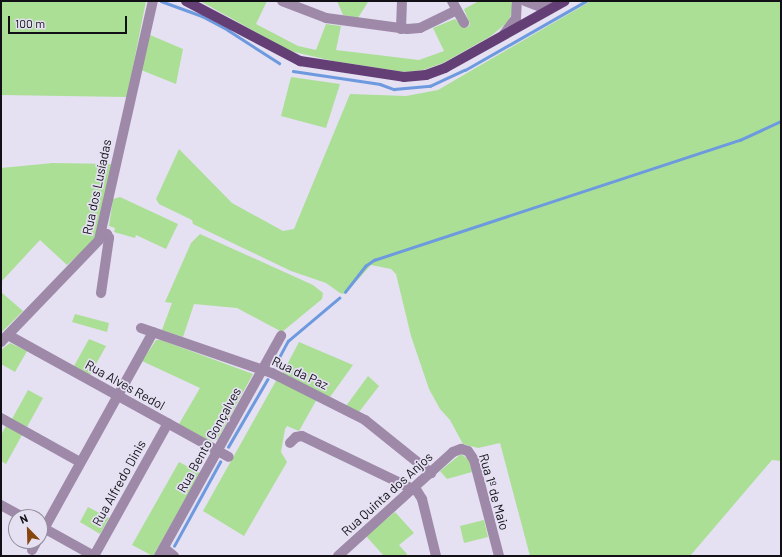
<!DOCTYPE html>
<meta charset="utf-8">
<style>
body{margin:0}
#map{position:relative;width:782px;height:557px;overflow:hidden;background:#e5e0f2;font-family:Barlow,sans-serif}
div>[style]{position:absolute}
.green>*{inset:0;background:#abdf96}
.stream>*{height:2.5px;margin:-1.25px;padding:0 1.25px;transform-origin:1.25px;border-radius:1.25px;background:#6d9adf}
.minor>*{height:10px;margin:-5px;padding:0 5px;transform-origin:5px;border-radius:5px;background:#9e89a9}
.major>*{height:10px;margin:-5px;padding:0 5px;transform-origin:5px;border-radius:5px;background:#633f76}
span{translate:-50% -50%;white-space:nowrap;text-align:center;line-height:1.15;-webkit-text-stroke:3.5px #e5e0f2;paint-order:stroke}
.street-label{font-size:13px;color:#121016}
.frame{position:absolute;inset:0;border:2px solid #121016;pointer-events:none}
.north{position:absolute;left:8px;top:509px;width:40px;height:40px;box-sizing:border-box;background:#e5e0f2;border:1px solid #918d9a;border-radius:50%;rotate:337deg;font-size:11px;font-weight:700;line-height:16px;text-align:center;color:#121016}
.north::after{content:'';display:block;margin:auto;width:14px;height:18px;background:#85450d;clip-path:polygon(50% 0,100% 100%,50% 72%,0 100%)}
.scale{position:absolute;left:8px;top:16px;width:119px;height:18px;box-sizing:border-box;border:2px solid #121016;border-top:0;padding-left:5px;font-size:12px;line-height:14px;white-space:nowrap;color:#121016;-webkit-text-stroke:3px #e5e0f2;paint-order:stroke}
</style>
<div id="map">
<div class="green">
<i style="clip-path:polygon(1px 1px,146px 1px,127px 97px,1px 95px)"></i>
<i style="clip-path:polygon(200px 1px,267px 1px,256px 24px,298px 46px,316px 50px,326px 24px,341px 26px,336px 50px,419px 60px,444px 51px,433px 28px,455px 19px,464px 28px,468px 27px,470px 24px,464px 9px,479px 1px,511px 1px,513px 7px,509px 21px,491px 36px,443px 63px,423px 70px,405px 72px,333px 61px,290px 51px)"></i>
<i style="clip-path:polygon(337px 1px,366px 1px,368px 2px,358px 18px,343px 15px)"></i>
<i style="clip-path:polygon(591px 1px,781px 1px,781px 461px,772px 460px,690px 556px,530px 556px,500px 443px,478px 448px,463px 444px,450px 420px,440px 409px,429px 389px,411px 336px,396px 274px,391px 269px,371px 265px,345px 294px,340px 293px,326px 283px,291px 271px,193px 224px,192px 220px,159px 204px,156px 199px,179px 149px,232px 203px,283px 231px,294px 229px,350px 94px,406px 96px,438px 90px)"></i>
<i style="clip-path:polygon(150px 35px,183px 49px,176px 84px,141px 70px)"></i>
<i style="clip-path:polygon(291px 77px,340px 84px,326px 128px,281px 116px)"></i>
<i style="clip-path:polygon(53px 163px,112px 164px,96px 239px,67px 265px,40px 240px,1px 282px,1px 168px)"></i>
<i style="clip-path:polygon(120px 197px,178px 224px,166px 249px,136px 235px,135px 238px,114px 232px,115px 228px,109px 226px,113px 199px)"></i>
<i style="clip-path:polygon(200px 234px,313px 285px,323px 293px,322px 299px,282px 332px,237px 308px,194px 304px,183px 337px,162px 330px,172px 303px,165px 302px,191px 243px)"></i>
<i style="clip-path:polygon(1px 292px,23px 311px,1px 333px)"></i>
<i style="clip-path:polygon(75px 314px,109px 323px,107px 332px,72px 322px)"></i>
<i style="clip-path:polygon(89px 339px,106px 346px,90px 375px,74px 366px)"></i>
<i style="clip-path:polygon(156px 340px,161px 340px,253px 374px,217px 440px,209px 441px,179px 424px,200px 388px,142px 361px)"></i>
<i style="clip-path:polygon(299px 342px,353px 365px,330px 397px,282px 374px)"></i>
<i style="clip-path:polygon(10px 343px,27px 351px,15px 372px,1px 364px,1px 350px)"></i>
<i style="clip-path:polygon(368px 376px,379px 386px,359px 412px,346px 406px)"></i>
<i style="clip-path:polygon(277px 379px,317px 399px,299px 431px,287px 426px,285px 429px,281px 452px,287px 462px,244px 536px,203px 511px)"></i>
<i style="clip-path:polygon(28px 390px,43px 398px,27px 427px,12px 419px)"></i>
<i style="clip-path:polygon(6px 426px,22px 435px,6px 464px,1px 461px,1px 435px)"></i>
<i style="clip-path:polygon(461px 454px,469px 460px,472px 472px,447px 479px,440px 471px)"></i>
<i style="clip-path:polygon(179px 462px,200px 473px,153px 556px,132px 545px)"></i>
<i style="clip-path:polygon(88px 507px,109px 518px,100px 534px,80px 522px)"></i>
<i style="clip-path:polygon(395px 512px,414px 533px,399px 545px,407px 554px,406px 556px,384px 556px,366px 536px)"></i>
<i style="clip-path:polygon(484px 520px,488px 537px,464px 543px,460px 526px)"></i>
</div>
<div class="stream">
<i style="left:161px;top:1px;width:44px;rotate:20.1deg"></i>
<i style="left:202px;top:16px;width:30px;rotate:28deg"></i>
<i style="left:228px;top:30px;width:61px;rotate:32.9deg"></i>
<i style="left:293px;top:71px;width:88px;rotate:8.5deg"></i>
<i style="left:380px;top:84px;width:15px;rotate:20deg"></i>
<i style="left:394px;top:89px;width:36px;rotate:-5deg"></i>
<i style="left:430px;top:86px;width:38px;rotate:-25deg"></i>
<i style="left:465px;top:70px;width:139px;rotate:-29.7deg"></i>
<i style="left:345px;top:292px;width:33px;rotate:-52deg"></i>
<i style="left:365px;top:266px;width:11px;rotate:-34deg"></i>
<i style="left:374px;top:260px;width:385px;rotate:-18.2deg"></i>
<i style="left:740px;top:140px;width:45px;rotate:-24.9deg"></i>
<i style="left:275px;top:365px;width:27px;rotate:-62deg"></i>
<i style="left:288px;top:341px;width:67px;rotate:-40.1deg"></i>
<i style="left:228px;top:447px;width:78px;rotate:-59.8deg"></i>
<i style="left:174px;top:546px;width:96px;rotate:-61.3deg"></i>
</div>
<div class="minor">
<i style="left:282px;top:1px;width:47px;rotate:21.1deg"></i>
<i style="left:326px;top:18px;width:82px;rotate:7.7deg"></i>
<i style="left:407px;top:29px;width:13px;rotate:-4deg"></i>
<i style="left:420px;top:28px;width:41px;rotate:-25.9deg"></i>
<i style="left:452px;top:1px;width:25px;rotate:61deg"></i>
<i style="left:525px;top:1px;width:17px;rotate:21deg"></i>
<i style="left:541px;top:7px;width:14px;rotate:-4deg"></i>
<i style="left:401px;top:29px;width:28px;rotate:-88deg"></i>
<i style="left:504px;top:34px;width:20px;rotate:-53deg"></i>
<i style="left:516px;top:18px;width:17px;rotate:-87deg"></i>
<i style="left:101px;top:293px;width:56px;rotate:-81.7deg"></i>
<i style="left:109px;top:238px;width:4px;rotate:-117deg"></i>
<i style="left:107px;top:234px;width:5px;rotate:-169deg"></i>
<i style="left:141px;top:328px;width:139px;rotate:19deg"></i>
<i style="left:272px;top:373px;width:104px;rotate:26.8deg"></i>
<i style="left:365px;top:420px;width:85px;rotate:38.8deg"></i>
<i style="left:8px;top:335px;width:252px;rotate:28.9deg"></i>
<i style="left:1px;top:342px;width:141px;rotate:-46.1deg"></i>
<i style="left:99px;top:240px;width:245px;rotate:-77.3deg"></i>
<i style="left:1px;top:418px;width:90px;rotate:29.1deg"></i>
<i style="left:290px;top:443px;width:8px;rotate:-45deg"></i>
<i style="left:296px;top:437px;width:6px;rotate:-9deg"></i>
<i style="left:302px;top:436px;width:127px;rotate:25.6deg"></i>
<i style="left:417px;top:491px;width:9px;rotate:58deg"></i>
<i style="left:422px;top:499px;width:59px;rotate:76.2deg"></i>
<i style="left:1px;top:505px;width:25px;rotate:29deg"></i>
<i style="left:40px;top:526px;width:62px;rotate:29.1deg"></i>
<i style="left:40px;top:536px;width:233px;rotate:-61deg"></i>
<i style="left:164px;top:548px;width:13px;rotate:39deg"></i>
<i style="left:32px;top:550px;width:10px;rotate:-61deg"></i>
<i style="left:94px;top:556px;width:152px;rotate:-60.9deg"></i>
<i style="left:159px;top:556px;width:252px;rotate:-61deg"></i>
<i style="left:338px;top:556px;width:155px;rotate:-42.1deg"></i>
<i style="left:453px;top:452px;width:9px;rotate:-21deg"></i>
<i style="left:461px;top:449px;width:7px;rotate:16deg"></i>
<i style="left:468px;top:451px;width:11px;rotate:56deg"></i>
<i style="left:474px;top:460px;width:99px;rotate:75.4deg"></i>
</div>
<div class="major">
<i style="left:186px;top:1px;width:129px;rotate:27.8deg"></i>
<i style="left:300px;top:61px;width:105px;rotate:8.7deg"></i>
<i style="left:404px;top:77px;width:22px;rotate:-5deg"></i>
<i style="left:426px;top:75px;width:20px;rotate:-20deg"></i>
<i style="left:445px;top:68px;width:137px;rotate:-29.2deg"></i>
</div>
<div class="street-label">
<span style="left:97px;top:187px;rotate:-78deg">Rua dos Lusíadas</span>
<span style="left:300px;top:373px;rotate:25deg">Rua da Paz</span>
<span style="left:125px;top:385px;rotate:29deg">Rua Alves Redol</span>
<span style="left:209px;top:440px;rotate:-61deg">Rua Bento Gonçalves</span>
<span style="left:119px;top:483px;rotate:-61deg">Rua Alfredo Dinis</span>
<span style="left:494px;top:492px;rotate:74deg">Rua 1º de Maio</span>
<span style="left:387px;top:494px;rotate:-42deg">Rua Quinta dos Anjos</span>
</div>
<div class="frame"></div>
<div class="north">N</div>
<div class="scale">100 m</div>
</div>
